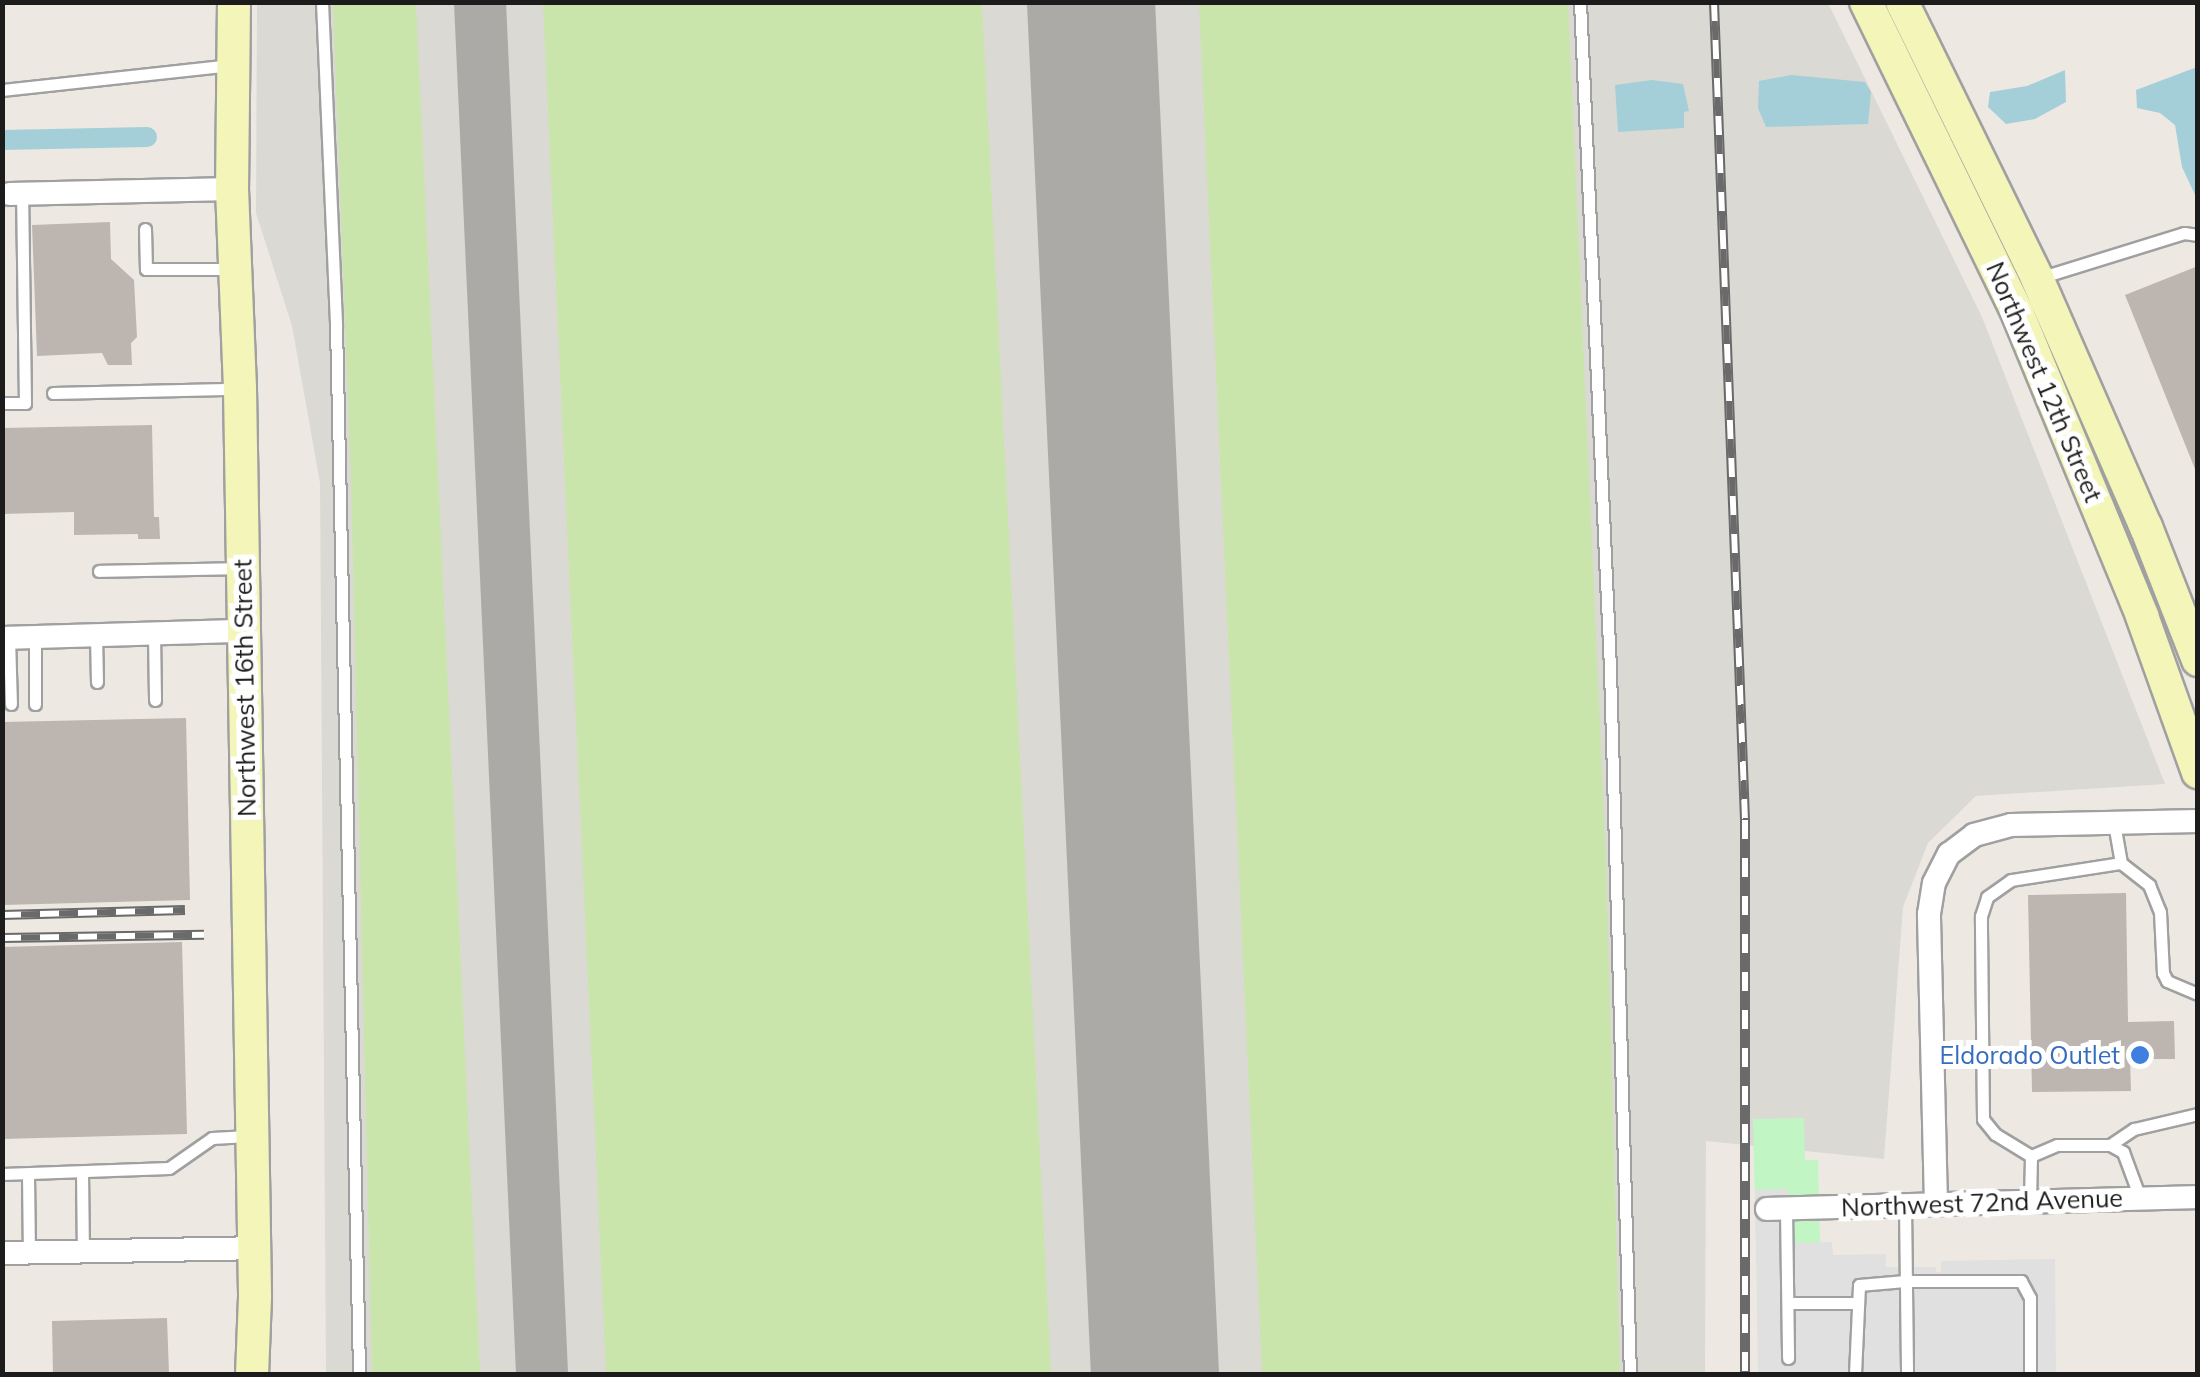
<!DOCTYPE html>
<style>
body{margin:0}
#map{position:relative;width:2200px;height:1377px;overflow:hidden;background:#ede9e2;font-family:Mulish,sans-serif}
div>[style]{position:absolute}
.airport>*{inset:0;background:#dbd9d4}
.grass>*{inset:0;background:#cae5ab}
.park>*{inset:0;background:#c1f5c3}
.parking>*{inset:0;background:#e0e0e0}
.water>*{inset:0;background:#a5cfd8}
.canal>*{height:20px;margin:-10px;padding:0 10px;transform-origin:10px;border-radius:10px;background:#a5cfd8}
.taxiway>*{height:52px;margin:-26px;padding:0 26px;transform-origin:26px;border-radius:26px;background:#acaaa6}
.runway>*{height:128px;margin:-64px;padding:0 64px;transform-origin:64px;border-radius:64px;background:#acaaa6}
.building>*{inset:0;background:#bdb5af}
.roads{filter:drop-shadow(2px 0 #a0a0a0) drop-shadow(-2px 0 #a0a0a0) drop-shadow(0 2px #a0a0a0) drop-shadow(0 -2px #a0a0a0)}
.service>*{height:11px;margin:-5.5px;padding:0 5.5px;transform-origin:5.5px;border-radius:5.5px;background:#fff}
.minor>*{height:22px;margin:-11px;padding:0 11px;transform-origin:11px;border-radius:11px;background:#fff}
.secondary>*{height:32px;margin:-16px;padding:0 16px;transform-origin:16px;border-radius:16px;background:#f4f5b9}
.rail>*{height:10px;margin-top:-5px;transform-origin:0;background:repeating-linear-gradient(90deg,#fff 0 19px,#6a6a6a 0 38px);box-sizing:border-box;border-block:2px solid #6a6a6a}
.dots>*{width:28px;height:28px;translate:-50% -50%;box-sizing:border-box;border:5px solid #fff;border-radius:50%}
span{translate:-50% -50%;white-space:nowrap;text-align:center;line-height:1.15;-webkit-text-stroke:10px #fff;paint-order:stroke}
.street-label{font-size:25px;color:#1c1c1c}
.shop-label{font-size:25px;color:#366cbe}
.right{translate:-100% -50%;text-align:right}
.frame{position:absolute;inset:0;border:5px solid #1c1c1c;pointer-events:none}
</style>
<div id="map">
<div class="airport">
<i style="clip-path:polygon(257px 3px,1828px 3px,1982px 317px,2165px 784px,1976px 796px,1928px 843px,1903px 907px,1884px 1159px,1706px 1141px,1705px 1374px,326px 1374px,320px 483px,292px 326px,256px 213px)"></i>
</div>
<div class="grass">
<i style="clip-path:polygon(333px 3px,416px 3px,480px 1374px,372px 1374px,351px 478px)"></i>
<i style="clip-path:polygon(543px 3px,982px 3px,1051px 1374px,606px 1374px)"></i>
<i style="clip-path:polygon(1199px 3px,1568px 3px,1606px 862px,1620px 1374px,1262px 1374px)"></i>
</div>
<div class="park">
<i style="clip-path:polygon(1804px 1118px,1805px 1160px,1818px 1160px,1820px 1243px,1756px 1244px,1753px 1119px)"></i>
</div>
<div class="parking">
<i style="clip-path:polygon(1788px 1189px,1789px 1243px,1832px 1242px,1833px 1255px,1886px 1254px,1886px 1267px,1936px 1267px,1936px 1272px,1941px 1272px,1941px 1261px,2055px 1259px,2056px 1374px,1758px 1372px,1755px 1190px)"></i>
</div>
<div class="water">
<i style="clip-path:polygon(2197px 67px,2197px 199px,2182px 167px,2175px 125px,2160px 113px,2137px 108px,2136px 90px)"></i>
<i style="clip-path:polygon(2065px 70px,2066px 102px,2035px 119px,2006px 124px,1988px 107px,1990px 92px,2027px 86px)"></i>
<i style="clip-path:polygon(1791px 75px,1865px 82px,1871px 92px,1868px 124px,1766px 127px,1758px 108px,1759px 81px)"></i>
<i style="clip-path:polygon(1652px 80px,1683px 84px,1689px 111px,1684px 112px,1684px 128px,1618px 132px,1615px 85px)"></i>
</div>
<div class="canal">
<i style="left:2px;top:140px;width:145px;rotate:-1.2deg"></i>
</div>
<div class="taxiway">
<i style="left:480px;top:2px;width:1373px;rotate:87.41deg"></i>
</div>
<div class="runway">
<i style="left:1091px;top:2px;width:1373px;rotate:87.33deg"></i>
</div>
<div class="building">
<i style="clip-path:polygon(110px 222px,111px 259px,134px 280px,137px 337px,131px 343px,132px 365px,108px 365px,102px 353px,37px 356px,32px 225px)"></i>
<i style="clip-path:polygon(2198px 266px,2198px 474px,2197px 474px,2125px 295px)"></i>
<i style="clip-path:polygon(152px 425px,154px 517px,159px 517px,160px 539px,138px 539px,138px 534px,74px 535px,74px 512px,2px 514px,2px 428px)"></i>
<i style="clip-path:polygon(186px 718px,190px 900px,2px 905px,2px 722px)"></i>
<i style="clip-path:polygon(2126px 893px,2128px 1022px,2174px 1021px,2175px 1059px,2130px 1059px,2131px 1091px,2032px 1092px,2028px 895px)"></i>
<i style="clip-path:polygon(182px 942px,187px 1134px,2px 1139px,2px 947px)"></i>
<i style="clip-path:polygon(167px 1318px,169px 1374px,53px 1374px,52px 1321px)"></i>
</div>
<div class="roads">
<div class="service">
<i style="left:322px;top:2px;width:323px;rotate:87.5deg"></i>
<i style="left:336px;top:325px;width:1049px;rotate:88.74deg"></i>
<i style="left:1580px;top:2px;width:668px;rotate:87.42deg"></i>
<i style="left:1610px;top:669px;width:705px;rotate:88.38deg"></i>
<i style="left:2px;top:90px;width:230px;rotate:-6.2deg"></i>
<i style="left:145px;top:229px;width:40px;rotate:88.6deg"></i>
<i style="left:146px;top:269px;width:87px"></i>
<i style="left:2039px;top:278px;width:152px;rotate:-17.2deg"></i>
<i style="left:2184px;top:233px;width:14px;rotate:8deg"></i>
<i style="left:53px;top:393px;width:183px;rotate:-1.3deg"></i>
<i style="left:2px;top:403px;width:23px"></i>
<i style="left:25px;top:403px;width:209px;rotate:-90.8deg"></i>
<i style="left:99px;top:571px;width:140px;rotate:-1.2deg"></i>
<i style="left:154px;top:634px;width:66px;rotate:89.1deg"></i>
<i style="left:96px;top:635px;width:47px;rotate:88.8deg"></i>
<i style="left:35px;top:637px;width:67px;rotate:90deg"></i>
<i style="left:9px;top:638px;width:66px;rotate:88.3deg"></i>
<i style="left:2114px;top:823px;width:41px;rotate:80.1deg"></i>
<i style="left:2121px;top:863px;width:36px;rotate:38deg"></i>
<i style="left:2149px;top:885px;width:29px;rotate:68deg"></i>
<i style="left:2160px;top:912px;width:61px;rotate:87.2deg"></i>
<i style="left:2163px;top:973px;width:9px;rotate:63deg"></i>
<i style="left:2167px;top:981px;width:34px;rotate:23deg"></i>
<i style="left:2110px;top:1145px;width:29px;rotate:-34deg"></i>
<i style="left:2134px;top:1129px;width:66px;rotate:-13.2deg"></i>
<i style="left:2031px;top:1156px;width:42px;rotate:-148.6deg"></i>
<i style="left:1995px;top:1134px;width:19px;rotate:-129deg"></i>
<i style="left:1983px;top:1119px;width:203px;rotate:-90.6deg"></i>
<i style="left:1981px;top:916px;width:20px;rotate:-72deg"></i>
<i style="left:1987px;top:897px;width:29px;rotate:-35deg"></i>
<i style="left:2011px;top:880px;width:111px;rotate:-8.8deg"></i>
<i style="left:82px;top:1172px;width:78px;rotate:89.3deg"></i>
<i style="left:2px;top:1174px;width:167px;rotate:-2.1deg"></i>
<i style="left:169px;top:1168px;width:52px;rotate:-34.9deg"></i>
<i style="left:212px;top:1138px;width:36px;rotate:-3deg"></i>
<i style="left:28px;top:1174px;width:78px;rotate:89.3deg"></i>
<i style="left:2030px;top:1201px;width:45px;rotate:-88.7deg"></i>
<i style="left:2031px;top:1156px;width:28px;rotate:-23deg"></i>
<i style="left:2057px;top:1145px;width:53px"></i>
<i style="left:2110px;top:1145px;width:15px;rotate:28deg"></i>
<i style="left:2123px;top:1152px;width:49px;rotate:69.7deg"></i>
<i style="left:1905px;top:1205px;width:169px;rotate:89.3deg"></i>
<i style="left:1786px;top:1209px;width:149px;rotate:89.2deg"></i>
<i style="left:1788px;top:1303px;width:67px"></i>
<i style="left:1855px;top:1374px;width:89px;rotate:-87.4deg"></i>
<i style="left:1859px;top:1285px;width:46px;rotate:-5deg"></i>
<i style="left:1905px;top:1281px;width:116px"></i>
<i style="left:2021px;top:1281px;width:19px;rotate:62deg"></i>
<i style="left:2030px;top:1298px;width:76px;rotate:90deg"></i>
</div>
<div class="minor">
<i style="left:10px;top:194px;width:222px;rotate:-1.3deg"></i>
<i style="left:2px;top:638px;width:242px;rotate:-1.7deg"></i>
<i style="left:1936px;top:1204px;width:290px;rotate:-91.4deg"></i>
<i style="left:1929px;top:914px;width:31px;rotate:-81deg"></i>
<i style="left:1934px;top:883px;width:33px;rotate:-63deg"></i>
<i style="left:1949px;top:854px;width:31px;rotate:-37deg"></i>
<i style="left:1974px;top:835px;width:38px;rotate:-15deg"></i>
<i style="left:2011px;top:825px;width:187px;rotate:-1.2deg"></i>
<i style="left:1767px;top:1209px;width:431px;rotate:-1.6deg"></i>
<i style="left:2px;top:1253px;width:252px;rotate:-1.1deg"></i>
</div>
<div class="secondary">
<i style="left:234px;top:2px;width:187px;rotate:90.6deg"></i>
<i style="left:232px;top:189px;width:200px;rotate:87.7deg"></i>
<i style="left:240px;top:389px;width:908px;rotate:89.05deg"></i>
<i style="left:255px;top:1297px;width:77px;rotate:92.2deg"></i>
<i style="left:1866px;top:2px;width:345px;rotate:64deg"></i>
<i style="left:2017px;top:312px;width:329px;rotate:67.6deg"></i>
<i style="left:2142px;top:616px;width:166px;rotate:70.3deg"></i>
<i style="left:1902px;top:2px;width:307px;rotate:63.9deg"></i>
<i style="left:2037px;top:278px;width:272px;rotate:66.4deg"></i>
<i style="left:2146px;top:527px;width:143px;rotate:68.6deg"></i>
</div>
</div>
<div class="rail">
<i style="left:1714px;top:2px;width:819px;rotate:87.83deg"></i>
<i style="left:1745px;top:820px;width:554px;rotate:90deg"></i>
<i style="left:2px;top:915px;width:183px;rotate:-1.6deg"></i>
<i style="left:2px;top:938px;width:202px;rotate:-0.9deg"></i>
</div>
<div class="dots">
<i style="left:2140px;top:1055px;background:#3f7fe0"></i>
</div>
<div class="street-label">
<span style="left:2044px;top:382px;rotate:67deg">Northwest 12th Street</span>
<span style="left:245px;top:688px;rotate:-91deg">Northwest 16th Street</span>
<span style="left:1982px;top:1203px;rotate:-2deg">Northwest 72nd Avenue</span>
</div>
<div class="shop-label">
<span class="right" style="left:2120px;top:1055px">Eldorado Outlet</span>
</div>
<div class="frame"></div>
</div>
